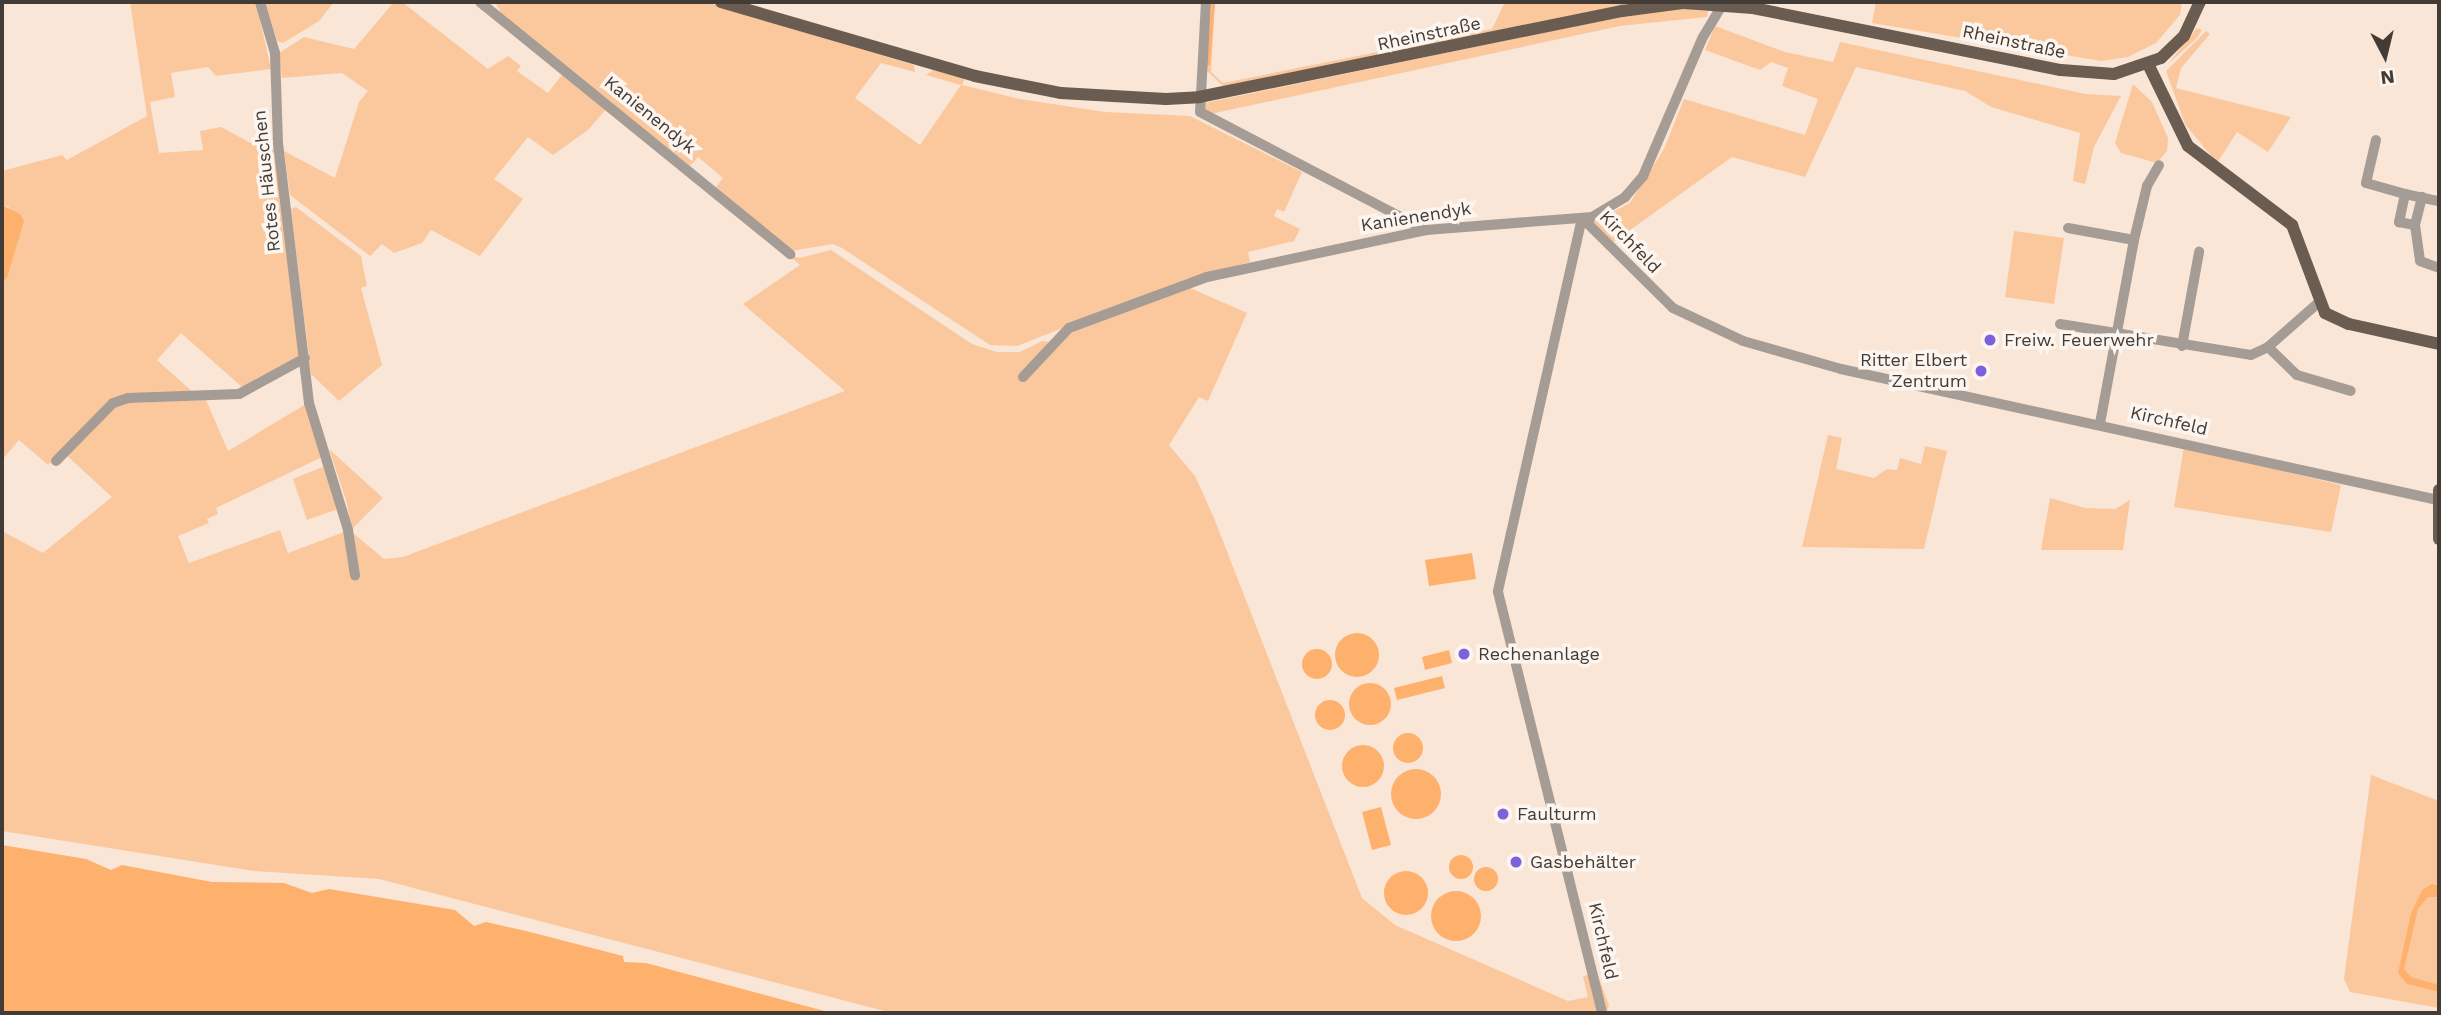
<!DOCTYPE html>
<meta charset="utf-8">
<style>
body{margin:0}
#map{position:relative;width:2441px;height:1015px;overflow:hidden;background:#f9e6d6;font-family:"Work Sans",sans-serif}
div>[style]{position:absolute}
.green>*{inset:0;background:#fbc89e}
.water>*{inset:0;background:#feb06d}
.round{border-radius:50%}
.stream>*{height:2.5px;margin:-1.25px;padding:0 1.25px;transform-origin:1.25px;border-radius:1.25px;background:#feb06d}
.minor>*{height:10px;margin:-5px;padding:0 5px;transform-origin:5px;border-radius:5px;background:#a49c95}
.major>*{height:12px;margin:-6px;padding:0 6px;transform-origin:6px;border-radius:6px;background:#6a5c50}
.dots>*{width:19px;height:19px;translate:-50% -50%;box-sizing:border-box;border:4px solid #fdf5ef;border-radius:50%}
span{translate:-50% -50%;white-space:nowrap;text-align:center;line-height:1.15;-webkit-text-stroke:7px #fdf5ef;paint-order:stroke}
.street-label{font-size:18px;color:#433b35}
.poi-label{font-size:18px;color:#433b35}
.left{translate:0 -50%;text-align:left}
.right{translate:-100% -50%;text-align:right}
.frame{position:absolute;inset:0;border:4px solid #433b35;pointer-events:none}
.north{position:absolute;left:2350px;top:21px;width:70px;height:70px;-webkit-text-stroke:5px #fdf5ef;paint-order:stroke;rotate:173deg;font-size:19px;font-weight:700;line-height:28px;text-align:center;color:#433b35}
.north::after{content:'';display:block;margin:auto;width:24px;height:32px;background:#433b35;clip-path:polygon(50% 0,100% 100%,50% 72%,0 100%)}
</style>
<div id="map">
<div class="green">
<i style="clip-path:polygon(130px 2px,256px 2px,271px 69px,216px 76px,208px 67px,171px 73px,175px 97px,150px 102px,159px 153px,203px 150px,200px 131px,221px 127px,260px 148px,275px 147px,299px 357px,243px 388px,181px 333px,157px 360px,195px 394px,108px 404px,48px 465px,19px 440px,2px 460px,2px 283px,9px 207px,2px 205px,2px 171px,62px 155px,67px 160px,147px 116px)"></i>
<i style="clip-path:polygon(265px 2px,334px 2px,319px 21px,283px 43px,277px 41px)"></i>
<i style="clip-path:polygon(394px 2px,402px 2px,488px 69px,508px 56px,521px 66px,517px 71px,548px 93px,564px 72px,608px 107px,588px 130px,553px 155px,528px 137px,494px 179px,523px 199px,480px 256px,431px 230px,422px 243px,394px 253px,382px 244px,370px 256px,290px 195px,284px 151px,335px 178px,359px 102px,368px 91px,342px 73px,282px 78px,279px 53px,304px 37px,354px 49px)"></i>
<i style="clip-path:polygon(495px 2px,706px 2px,914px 65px,915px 72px,881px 63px,855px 98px,920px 145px,961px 85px,926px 75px,933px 70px,965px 78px,962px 85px,1020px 99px,1105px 112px,1190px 116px,1302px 172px,1284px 212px,1277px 209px,1274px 216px,1300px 229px,1294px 241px,1248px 252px,1250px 262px,1185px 280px,1017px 346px,990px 345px,842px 248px,833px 244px,791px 251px,716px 187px,723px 178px,698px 157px,690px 166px,505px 20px)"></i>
<i style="clip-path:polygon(1211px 2px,1215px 2px,1211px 72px,1223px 83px,1492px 29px,1505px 2px,1639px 2px,1223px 86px,1206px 70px)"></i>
<i style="clip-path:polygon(1876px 2px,2182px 2px,2180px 15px,2156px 43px,2128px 57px,2101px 61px,1872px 23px)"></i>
<i style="clip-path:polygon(1667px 7px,1708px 11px,1707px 17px,1620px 26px,1215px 113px,1207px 115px,1202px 110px,1205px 103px)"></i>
<i style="clip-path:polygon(1715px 26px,1785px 52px,1833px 62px,1840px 42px,2086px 94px,2121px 96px,2094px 147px,2085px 184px,2073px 181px,2080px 133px,1991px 107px,1965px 91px,1856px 67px,1805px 177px,1732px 157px,1612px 243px,1593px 222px,1630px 203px,1664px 149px,1684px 99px,1805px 135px,1818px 99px,1782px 86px,1788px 68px,1771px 62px,1760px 70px,1705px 50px)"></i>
<i style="clip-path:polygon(2197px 28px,2202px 30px,2197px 38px,2168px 64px)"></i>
<i style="clip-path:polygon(2206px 31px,2210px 34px,2181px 68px,2176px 88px,2291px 117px,2268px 152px,2237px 132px,2217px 163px,2185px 124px,2166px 71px)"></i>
<i style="clip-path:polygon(2133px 84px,2152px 102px,2168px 138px,2167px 151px,2157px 163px,2121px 153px,2115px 143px)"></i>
<i style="clip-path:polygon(296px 207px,361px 256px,367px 286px,361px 288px,382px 365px,339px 401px,311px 374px,291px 209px)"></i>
<i style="clip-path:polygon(2014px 231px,2064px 238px,2054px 304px,2005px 297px)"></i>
<i style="clip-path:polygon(831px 250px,972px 344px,997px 352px,1020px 352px,1042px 341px,1051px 342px,1074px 329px,1188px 287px,1247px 313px,1208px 401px,1199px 397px,1169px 445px,1195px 476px,1214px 518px,1362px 898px,1395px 925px,1568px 1001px,1588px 997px,1583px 976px,1597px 973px,1609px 1005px,1607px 1011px,1612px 1013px,892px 1013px,379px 879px,254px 871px,2px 831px,2px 531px,43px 553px,112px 497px,66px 455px,120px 403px,206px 400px,228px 451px,306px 404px,322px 457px,216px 508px,218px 514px,207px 519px,209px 523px,178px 536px,189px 563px,280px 530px,288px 553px,344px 532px,353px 533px,384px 559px,403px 557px,845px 391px,743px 304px,800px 265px,790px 256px,800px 258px)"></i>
<i style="clip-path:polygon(1828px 435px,1842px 438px,1836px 469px,1874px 478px,1887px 469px,1897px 470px,1900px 458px,1921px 464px,1925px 446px,1947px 451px,1924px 549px,1802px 547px)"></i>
<i style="clip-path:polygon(2184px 447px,2341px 485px,2331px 532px,2174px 507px)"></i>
<i style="clip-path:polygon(329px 449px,383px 498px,352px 529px,346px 500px)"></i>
<i style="clip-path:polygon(325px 466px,338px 509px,307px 520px,293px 479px)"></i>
<i style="clip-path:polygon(2050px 498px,2085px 508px,2115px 509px,2130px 500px,2123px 550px,2041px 550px)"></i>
<i style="clip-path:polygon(2371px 775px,2439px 801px,2439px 1008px,2350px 992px,2344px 979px)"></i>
</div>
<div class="water">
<i style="clip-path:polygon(2px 205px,20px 214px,24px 221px,7px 278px,2px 283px)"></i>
<i style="clip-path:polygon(1472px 553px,1476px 579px,1429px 586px,1425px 560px)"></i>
<i class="round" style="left:1335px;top:633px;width:44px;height:44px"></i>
<i class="round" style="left:1302px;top:649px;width:30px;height:30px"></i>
<i style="clip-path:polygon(1449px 650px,1452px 663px,1425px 670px,1422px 657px)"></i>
<i style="clip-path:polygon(1442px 676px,1445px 688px,1397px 700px,1394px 688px)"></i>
<i class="round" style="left:1349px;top:683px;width:42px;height:42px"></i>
<i class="round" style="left:1315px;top:700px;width:30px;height:30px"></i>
<i class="round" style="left:1393px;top:733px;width:30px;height:30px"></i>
<i class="round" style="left:1342px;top:745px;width:42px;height:42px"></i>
<i class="round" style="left:1391px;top:769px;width:50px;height:50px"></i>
<i style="clip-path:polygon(1381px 807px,1391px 845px,1372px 850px,1362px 812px)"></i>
<i style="clip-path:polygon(2px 845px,86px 859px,111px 870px,122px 865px,212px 882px,284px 883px,312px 893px,329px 889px,455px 910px,474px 926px,486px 922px,526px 931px,623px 956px,624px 962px,646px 963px,832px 1013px,2px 1013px)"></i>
<i class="round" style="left:1449px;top:855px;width:24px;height:24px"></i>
<i class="round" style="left:1474px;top:867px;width:24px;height:24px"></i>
<i class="round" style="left:1384px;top:871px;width:44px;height:44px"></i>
<i style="clip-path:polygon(2432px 884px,2439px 886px,2439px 897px,2428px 897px,2418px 909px,2404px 969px,2411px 977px,2439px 985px,2439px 992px,2407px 984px,2398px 973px,2411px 913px,2422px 890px)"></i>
<i class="round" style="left:1431px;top:891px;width:50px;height:50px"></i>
</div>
<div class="stream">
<i style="left:1208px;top:64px;width:62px;rotate:-85.4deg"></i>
</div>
<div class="minor">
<i style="left:260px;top:2px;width:53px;rotate:73.6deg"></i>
<i style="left:275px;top:53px;width:90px;rotate:88.1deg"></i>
<i style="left:278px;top:143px;width:262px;rotate:83.2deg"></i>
<i style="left:309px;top:403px;width:133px;rotate:72.9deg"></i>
<i style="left:348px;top:530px;width:46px;rotate:81.2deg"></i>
<i style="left:480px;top:2px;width:400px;rotate:39.1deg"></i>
<i style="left:1206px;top:2px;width:110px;rotate:93.1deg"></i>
<i style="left:1200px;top:112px;width:255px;rotate:27.6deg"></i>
<i style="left:2376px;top:140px;width:44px;rotate:103.1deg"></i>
<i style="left:2366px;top:183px;width:41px;rotate:15.8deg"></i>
<i style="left:2405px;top:194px;width:29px;rotate:102deg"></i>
<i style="left:2399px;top:222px;width:16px;rotate:11deg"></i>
<i style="left:2415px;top:225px;width:36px;rotate:82deg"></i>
<i style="left:2420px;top:261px;width:20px;rotate:20deg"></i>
<i style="left:2405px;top:194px;width:35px;rotate:12deg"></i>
<i style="left:1582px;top:218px;width:128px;rotate:44.7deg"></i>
<i style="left:1673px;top:308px;width:77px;rotate:25.2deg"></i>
<i style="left:1743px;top:341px;width:102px;rotate:15.9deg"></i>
<i style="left:1841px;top:369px;width:611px;rotate:12.38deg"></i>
<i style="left:1582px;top:218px;width:383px;rotate:102.7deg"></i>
<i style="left:1498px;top:592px;width:434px;rotate:76.1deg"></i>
<i style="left:2415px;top:225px;width:29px;rotate:-76deg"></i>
<i style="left:2068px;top:228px;width:67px;rotate:10.3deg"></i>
<i style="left:2134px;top:240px;width:186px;rotate:100.5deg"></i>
<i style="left:2134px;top:240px;width:56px;rotate:-76.5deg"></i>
<i style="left:2147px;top:186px;width:24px;rotate:-60deg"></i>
<i style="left:2060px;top:324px;width:193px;rotate:9.2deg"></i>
<i style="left:2251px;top:355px;width:19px;rotate:-25deg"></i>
<i style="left:2268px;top:347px;width:67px;rotate:-41.3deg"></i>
<i style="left:2182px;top:346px;width:96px;rotate:-79.7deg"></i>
<i style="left:2268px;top:347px;width:40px;rotate:44deg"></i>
<i style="left:2297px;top:375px;width:56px;rotate:16.5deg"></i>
<i style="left:1023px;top:377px;width:67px;rotate:-46.8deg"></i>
<i style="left:1069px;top:328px;width:147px;rotate:-20.3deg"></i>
<i style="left:1207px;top:277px;width:224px;rotate:-12.1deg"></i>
<i style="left:1426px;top:230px;width:167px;rotate:-4.5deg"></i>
<i style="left:1592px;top:217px;width:39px;rotate:-31deg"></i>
<i style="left:1625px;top:197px;width:28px;rotate:-49deg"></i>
<i style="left:1643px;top:176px;width:151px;rotate:-66.7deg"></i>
<i style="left:1703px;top:37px;width:41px;rotate:-59deg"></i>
<i style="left:56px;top:461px;width:81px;rotate:-45.5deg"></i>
<i style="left:113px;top:403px;width:16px;rotate:-18deg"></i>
<i style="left:128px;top:398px;width:111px;rotate:-2.1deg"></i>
<i style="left:239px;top:394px;width:75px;rotate:-28.6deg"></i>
</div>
<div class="major">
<i style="left:721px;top:2px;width:265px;rotate:16.2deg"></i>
<i style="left:975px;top:76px;width:88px;rotate:11.2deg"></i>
<i style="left:1061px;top:93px;width:105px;rotate:3.3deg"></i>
<i style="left:1166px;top:99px;width:33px;rotate:-3deg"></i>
<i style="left:1199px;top:97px;width:432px;rotate:-11.5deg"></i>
<i style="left:1622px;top:11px;width:63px;rotate:-7.4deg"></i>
<i style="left:1684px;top:3px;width:69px;rotate:4.1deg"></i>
<i style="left:1753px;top:8px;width:314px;rotate:11.4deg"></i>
<i style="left:2061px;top:70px;width:53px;rotate:4.3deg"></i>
<i style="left:2114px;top:74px;width:50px;rotate:-18.8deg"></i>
<i style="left:2161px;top:58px;width:32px;rotate:-44deg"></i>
<i style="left:2184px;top:36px;width:38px;rotate:-65deg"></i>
<i style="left:2148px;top:64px;width:91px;rotate:64deg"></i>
<i style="left:2188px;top:146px;width:131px;rotate:37.2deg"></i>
<i style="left:2292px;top:225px;width:94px;rotate:69.4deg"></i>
<i style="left:2325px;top:313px;width:26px;rotate:25deg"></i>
<i style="left:2349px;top:324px;width:92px;rotate:12.5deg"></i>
<i style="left:2439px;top:490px;width:49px;rotate:90deg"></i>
</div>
<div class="dots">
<i style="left:1990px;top:340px;background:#7d61dc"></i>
<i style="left:1981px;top:371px;background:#7d61dc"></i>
<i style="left:1464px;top:654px;background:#7d61dc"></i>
<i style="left:1503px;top:814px;background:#7d61dc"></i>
<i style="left:1516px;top:862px;background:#7d61dc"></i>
</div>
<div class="street-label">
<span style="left:1429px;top:34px;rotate:-12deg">Rheinstraße</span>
<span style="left:2014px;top:42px;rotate:12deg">Rheinstraße</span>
<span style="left:650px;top:115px;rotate:39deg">Kanienendyk</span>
<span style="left:267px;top:181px;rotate:-96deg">Rotes Häuschen</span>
<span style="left:1416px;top:217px;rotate:-9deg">Kanienendyk</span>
<span style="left:1630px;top:242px;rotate:46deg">Kirchfeld</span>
<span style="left:2169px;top:421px;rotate:13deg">Kirchfeld</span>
<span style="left:1603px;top:941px;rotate:77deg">Kirchfeld</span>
</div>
<div class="poi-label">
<span class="left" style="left:2004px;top:340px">Freiw. Feuerwehr</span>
<span class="right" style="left:1967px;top:371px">Ritter Elbert<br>Zentrum</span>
<span class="left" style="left:1478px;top:654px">Rechenanlage</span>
<span class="left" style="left:1517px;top:814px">Faulturm</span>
<span class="left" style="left:1530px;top:862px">Gasbehälter</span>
</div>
<div class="frame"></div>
<div class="north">N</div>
</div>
